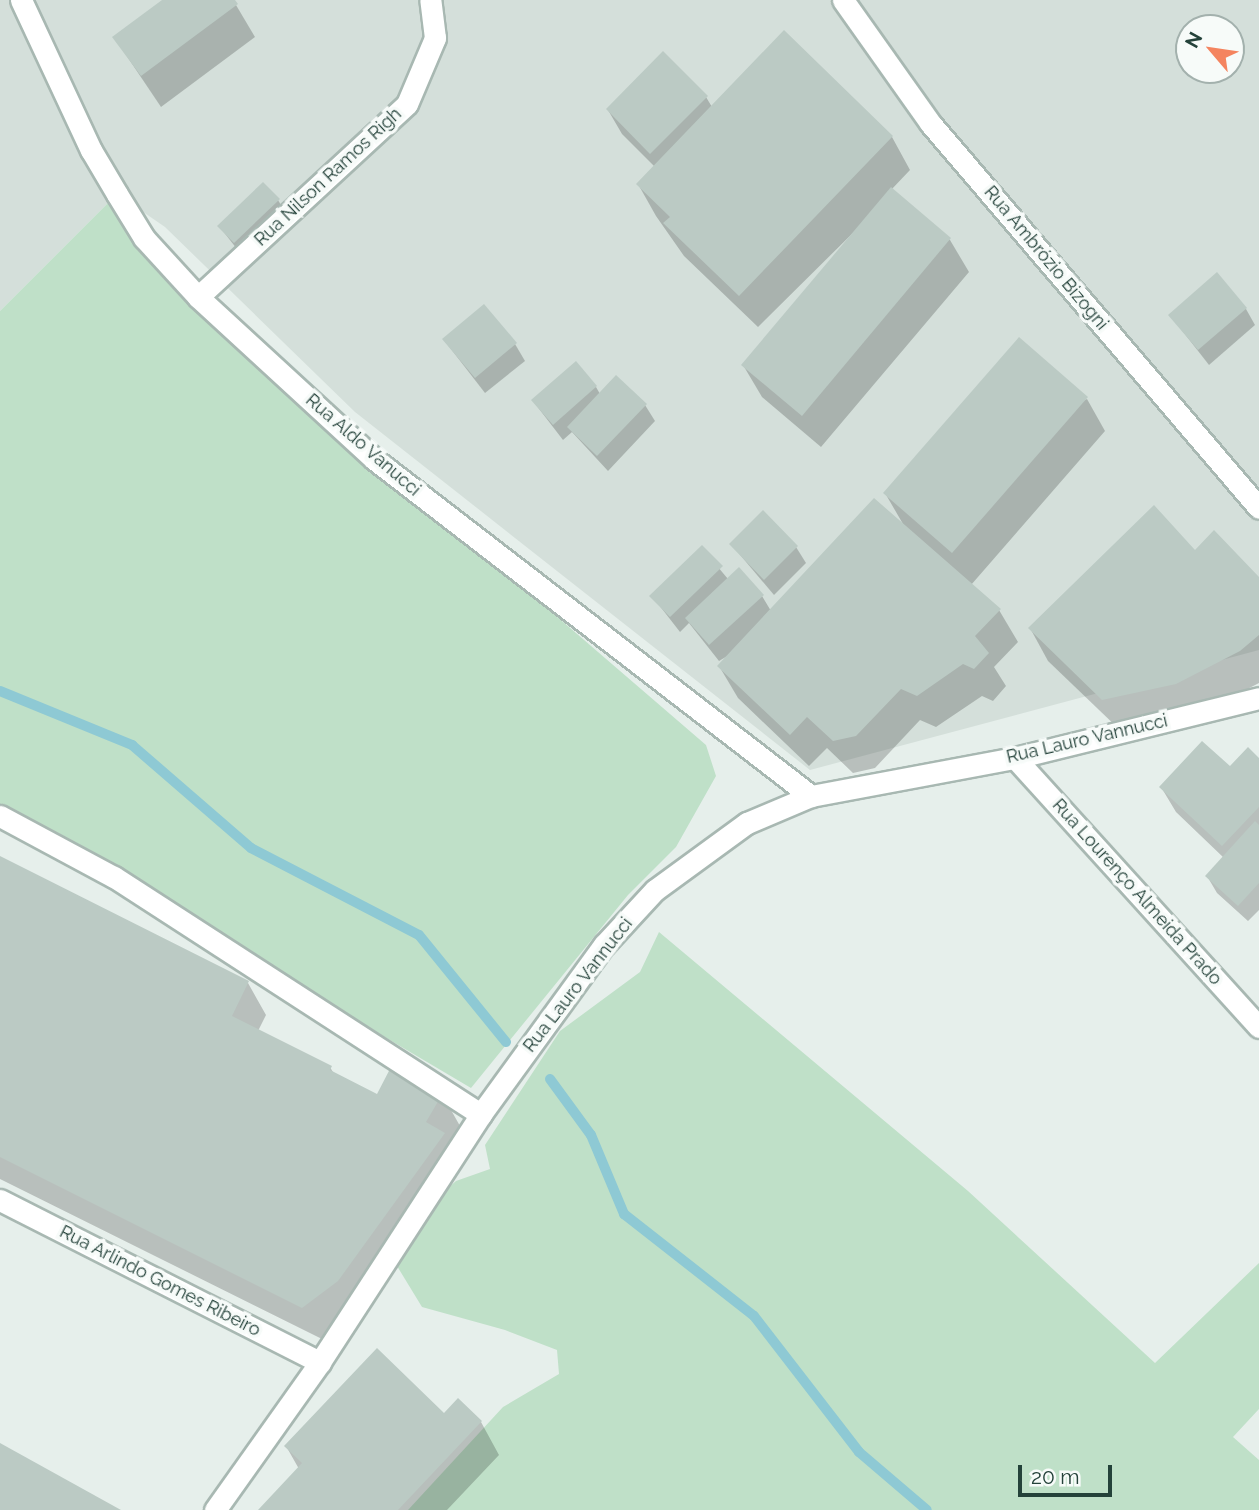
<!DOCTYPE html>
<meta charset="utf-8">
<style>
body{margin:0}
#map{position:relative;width:1259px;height:1510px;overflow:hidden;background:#e6efeb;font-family:Raleway,sans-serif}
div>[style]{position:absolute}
.built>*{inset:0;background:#d4dfda}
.green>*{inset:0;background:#bfe0c8}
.shadow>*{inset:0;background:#0003}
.stream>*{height:10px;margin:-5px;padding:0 5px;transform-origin:5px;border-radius:5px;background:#8ec9d4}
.building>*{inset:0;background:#bbcac4}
.roads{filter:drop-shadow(2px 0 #a8b8b2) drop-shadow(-2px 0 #a8b8b2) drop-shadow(0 2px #a8b8b2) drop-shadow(0 -2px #a8b8b2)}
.minor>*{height:21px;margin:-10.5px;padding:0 10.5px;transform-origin:10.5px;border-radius:10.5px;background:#fff}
span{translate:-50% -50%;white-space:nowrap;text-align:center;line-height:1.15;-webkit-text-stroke:7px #f7fbf9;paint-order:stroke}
.street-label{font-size:18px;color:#24423a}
.north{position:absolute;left:1175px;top:14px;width:70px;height:70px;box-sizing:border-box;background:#f7fbf9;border:2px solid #a3b1ad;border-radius:50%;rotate:299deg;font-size:19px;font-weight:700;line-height:28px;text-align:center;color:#24423a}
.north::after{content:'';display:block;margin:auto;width:24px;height:32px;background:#f4845f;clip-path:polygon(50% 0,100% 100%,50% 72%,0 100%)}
.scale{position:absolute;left:1018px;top:1465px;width:94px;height:32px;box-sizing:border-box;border:4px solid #24423a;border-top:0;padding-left:9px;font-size:21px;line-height:24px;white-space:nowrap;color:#24423a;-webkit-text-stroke:5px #f7fbf9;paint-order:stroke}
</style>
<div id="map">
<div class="built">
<i style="clip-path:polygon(evenodd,0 0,1259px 0,1259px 650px,810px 770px,355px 412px,165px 227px,117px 194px,0 311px,0 0,1189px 28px,1231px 28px,1231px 70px,1189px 70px,1189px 28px)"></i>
</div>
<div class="green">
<i style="clip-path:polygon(117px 194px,144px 238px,374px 459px,706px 745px,716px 776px,676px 847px,628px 895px,471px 1088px,114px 877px,0 820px,0 311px)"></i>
<i style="clip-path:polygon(659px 932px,968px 1191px,1155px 1363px,1259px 1263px,1259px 1409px,1233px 1437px,1259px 1460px,1259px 1510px,408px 1510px,503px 1407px,559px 1374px,557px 1350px,505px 1330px,422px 1307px,397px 1266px,401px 1230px,456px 1181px,490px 1169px,485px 1145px,560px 1031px,640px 972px)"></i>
</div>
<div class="shadow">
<i style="clip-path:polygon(165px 0,233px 0,255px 37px,161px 107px,114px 37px)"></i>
<i style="clip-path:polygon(706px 97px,712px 107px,892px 137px,910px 170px,891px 190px,950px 240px,969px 272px,821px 447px,762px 397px,743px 365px,866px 220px,758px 327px,684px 256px,656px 216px,638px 184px,655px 167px,622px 134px,608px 110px)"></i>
<i style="clip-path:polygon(278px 200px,288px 217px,244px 258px,219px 226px)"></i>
<i style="clip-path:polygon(1246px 309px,1255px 325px,1209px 365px,1170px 315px)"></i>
<i style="clip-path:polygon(444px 340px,515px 344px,525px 361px,485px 393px)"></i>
<i style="clip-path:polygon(596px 387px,600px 394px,645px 405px,655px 421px,608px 471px,572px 432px,563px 440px,533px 401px)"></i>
<i style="clip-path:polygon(1087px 399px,1105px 431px,971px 585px,999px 610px,1018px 642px,994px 667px,1006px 686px,993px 701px,982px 696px,936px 727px,920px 720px,875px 768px,853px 773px,827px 748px,809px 766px,738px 698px,719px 666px,729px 655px,719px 661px,689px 623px,680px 632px,652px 596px,702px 548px,728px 579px,762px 596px,771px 611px,903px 524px,885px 493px)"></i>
<i style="clip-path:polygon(731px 544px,796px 547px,806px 563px,774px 595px)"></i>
<i style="clip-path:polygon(1195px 553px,1259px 580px,1259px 683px,1195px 716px,1122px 732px,1048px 661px,1030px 628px)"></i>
<i style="clip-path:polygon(1259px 760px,1259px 910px,1248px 921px,1217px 893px,1207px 876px,1224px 858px,1176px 812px,1161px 787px)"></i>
<i style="clip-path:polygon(0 858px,248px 983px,266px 1015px,258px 1031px,330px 1067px,334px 1074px,378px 1096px,442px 1094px,460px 1126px,450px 1145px,463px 1166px,356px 1313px,322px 1339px,0 1179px)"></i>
<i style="clip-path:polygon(444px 1415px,481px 1422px,499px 1455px,447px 1510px,261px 1510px,299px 1469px,286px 1446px)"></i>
</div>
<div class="stream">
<i style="left:0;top:691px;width:143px;rotate:22.2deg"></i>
<i style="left:132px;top:745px;width:157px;rotate:40.9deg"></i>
<i style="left:251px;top:848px;width:189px;rotate:27.4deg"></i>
<i style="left:419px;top:935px;width:138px;rotate:50.9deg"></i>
<i style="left:550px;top:1079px;width:69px;rotate:53.8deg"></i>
<i style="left:591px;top:1135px;width:86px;rotate:67.3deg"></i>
<i style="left:624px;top:1214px;width:165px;rotate:38.1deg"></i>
<i style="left:754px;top:1316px;width:172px;rotate:52.3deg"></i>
<i style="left:859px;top:1452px;width:89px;rotate:40.5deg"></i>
</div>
<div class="building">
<i style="clip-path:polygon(162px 0,235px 0,238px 4px,141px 76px,112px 37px)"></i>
<i style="clip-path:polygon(784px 30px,893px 136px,739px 296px,663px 223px,670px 217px,636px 184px)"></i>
<i style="clip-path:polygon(663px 51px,708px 96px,650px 154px,606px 109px)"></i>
<i style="clip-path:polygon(263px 182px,280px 199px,234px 243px,217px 226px)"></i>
<i style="clip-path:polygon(891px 187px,951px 238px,802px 416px,741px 365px)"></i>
<i style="clip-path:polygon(1217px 272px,1247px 308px,1198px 350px,1168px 315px)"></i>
<i style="clip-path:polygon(484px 304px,517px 343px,475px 378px,442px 339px)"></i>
<i style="clip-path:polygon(1019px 337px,1088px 397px,952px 553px,883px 493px)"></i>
<i style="clip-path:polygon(576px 361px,597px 386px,553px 425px,531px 400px)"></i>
<i style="clip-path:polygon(616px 375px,647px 404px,597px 456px,567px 427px)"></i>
<i style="clip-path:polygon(874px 498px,1001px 609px,975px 636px,989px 653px,974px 669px,963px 664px,917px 696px,901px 689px,856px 736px,833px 741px,807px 717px,790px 735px,717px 666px)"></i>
<i style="clip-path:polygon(1154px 505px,1195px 550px,1214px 530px,1259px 577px,1259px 635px,1240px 651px,1176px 684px,1102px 700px,1028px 628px)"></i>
<i style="clip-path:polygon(763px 510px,798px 546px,764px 580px,729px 544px)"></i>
<i style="clip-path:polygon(702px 545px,723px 566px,670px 617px,649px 596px)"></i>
<i style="clip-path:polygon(739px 567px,764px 595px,709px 645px,685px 618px)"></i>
<i style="clip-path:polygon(1202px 741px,1230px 766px,1248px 747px,1259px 758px,1259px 807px,1222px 846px,1159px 787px)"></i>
<i style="clip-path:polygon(1255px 821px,1259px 825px,1259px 883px,1238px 906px,1205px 876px)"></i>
<i style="clip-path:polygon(0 856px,249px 981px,232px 1016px,332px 1066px,330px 1070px,377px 1094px,391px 1067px,443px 1093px,426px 1122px,445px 1133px,338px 1281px,302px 1308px,0 1157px)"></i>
<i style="clip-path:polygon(377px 1348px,444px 1413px,458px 1398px,482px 1421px,398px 1510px,258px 1510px,302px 1463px,284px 1446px)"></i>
<i style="clip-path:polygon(0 1443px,121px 1510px,0 1510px)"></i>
</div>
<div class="roads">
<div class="minor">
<i style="left:21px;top:0;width:166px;rotate:65deg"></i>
<i style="left:91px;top:150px;width:51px;rotate:59.4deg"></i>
<i style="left:117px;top:194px;width:52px;rotate:58.5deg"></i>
<i style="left:144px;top:238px;width:80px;rotate:47.5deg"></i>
<i style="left:198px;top:297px;width:239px;rotate:42.6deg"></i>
<i style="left:374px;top:459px;width:552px;rotate:37.64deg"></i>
<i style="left:843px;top:0;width:151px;rotate:54.7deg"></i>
<i style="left:930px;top:123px;width:506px;rotate:49.48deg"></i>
<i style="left:198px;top:297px;width:284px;rotate:-42.7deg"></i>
<i style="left:407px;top:104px;width:72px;rotate:-67deg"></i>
<i style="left:435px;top:38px;width:38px;rotate:-97deg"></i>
<i style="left:1015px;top:758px;width:363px;rotate:47.8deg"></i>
<i style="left:0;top:816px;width:129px;rotate:28.2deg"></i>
<i style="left:114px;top:877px;width:437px;rotate:32.9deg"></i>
<i style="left:0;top:1200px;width:359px;rotate:26.9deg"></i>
<i style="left:215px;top:1510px;width:181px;rotate:-54.6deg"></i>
<i style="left:320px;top:1362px;width:296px;rotate:-57deg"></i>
<i style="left:481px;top:1114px;width:209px;rotate:-54deg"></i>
<i style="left:604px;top:945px;width:75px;rotate:-47.2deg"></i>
<i style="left:655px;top:890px;width:114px;rotate:-36.1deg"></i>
<i style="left:747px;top:823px;width:69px;rotate:-22.9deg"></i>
<i style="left:811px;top:796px;width:208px;rotate:-10.6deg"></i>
<i style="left:1015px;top:758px;width:251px;rotate:-13.8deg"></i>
</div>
</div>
<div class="street-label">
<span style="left:328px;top:177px;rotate:-43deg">Rua Nilson Ramos Righ</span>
<span style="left:1046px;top:258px;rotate:50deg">Rua Ambrózio Bizogni</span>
<span style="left:363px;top:445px;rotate:41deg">Rua Aldo Vanucci</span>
<span style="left:1087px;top:739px;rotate:-13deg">Rua Lauro Vannucci</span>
<span style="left:1137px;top:892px;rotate:48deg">Rua Lourenço Almeida Prado</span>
<span style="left:578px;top:985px;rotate:-52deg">Rua Lauro Vannucci</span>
<span style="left:160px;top:1281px;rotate:27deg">Rua Arlindo Gomes Ribeiro</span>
</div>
<div class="north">N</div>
<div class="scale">20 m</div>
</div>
